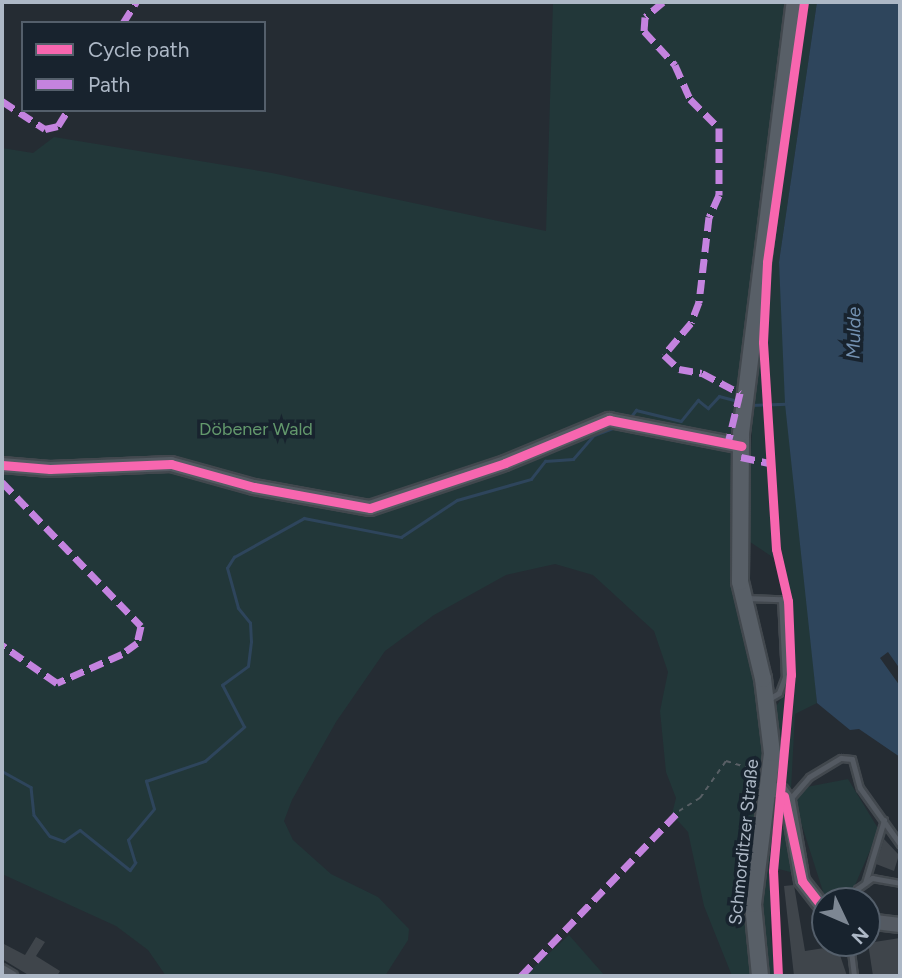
<!DOCTYPE html>
<meta charset="utf-8">
<style>
body{margin:0}
#map{position:relative;width:902px;height:978px;overflow:hidden;background:#252c33;font-family:Figtree,sans-serif}
div>[style]{position:absolute}
.green>*{inset:0;background:#223739}
.water>*{inset:0;background:#2e455c}
.stream>*{height:2.5px;margin:-1.25px;padding:0 1.25px;transform-origin:1.25px;border-radius:1.25px;background:#2e455c}
.building>*{inset:0;background:#3f454b}
.path>*{height:2px;margin-top:-1px;transform-origin:0;background:repeating-linear-gradient(90deg,#585f65 0 5px,transparent 0 10px)}
.roads{filter:drop-shadow(2px 0 #42484e) drop-shadow(-2px 0 #42484e) drop-shadow(0 2px #42484e) drop-shadow(0 -2px #42484e)}
.service>*{height:5px;margin:-2.5px;padding:0 2.5px;transform-origin:2.5px;border-radius:2.5px;background:#545a62}
.minor>*{height:10px;margin:-5px;padding:0 5px;transform-origin:5px;border-radius:5px;background:#545a62}
.tertiary>*{height:14px;margin:-7px;padding:0 7px;transform-origin:7px;border-radius:7px;background:#545a62}
.secondary>*{height:16px;margin:-8px;padding:0 8px;transform-origin:8px;border-radius:8px;background:#585f67}
.quiet>*{height:7px;margin-top:-3.5px;transform-origin:0;background:repeating-linear-gradient(90deg,#c483df 0 14px,transparent 0 21px)}
.cycleway>*{height:9px;margin:-4.5px;padding:0 4.5px;transform-origin:4.5px;border-radius:4.5px;background:#f766af}
span{translate:-50% -50%;white-space:nowrap;text-align:center;line-height:1.15;-webkit-text-stroke:7px #18232e;paint-order:stroke}
.park-label{font-size:18px;color:#63986c}
.street-label{font-size:18px;color:#adb8c6}
.water-label{font-size:19px;color:#7391b1;font-style:italic}
.frame{position:absolute;inset:0;border:4px solid #adb8c6;pointer-events:none}
.legend{position:absolute;left:21px;top:21px;width:245px;height:91px;box-sizing:border-box;background:#18232e;border:2px solid #545f6b;margin:0;padding:9px 12px;list-style:none;font-size:21px;color:#adb8c6}
.legend li{display:flex;align-items:center;gap:14px;height:35px}
.legend b{width:35px;border:2px solid #545f6b}
.north{position:absolute;left:811px;top:887px;width:70px;height:70px;box-sizing:border-box;background:#18232e;border:2px solid #545f6b;border-radius:50%;rotate:134deg;font-size:19px;font-weight:700;line-height:28px;text-align:center;color:#adb8c6}
.north::after{content:'';display:block;margin:auto;width:24px;height:32px;background:#7d8793;clip-path:polygon(50% 0,100% 100%,50% 72%,0 100%)}
</style>
<div id="map">
<div class="green">
<i style="clip-path:polygon(553px 2px,790px 2px,739px 392px,734px 547px,765px 726px,756px 976px,732px 976px,704px 906px,688px 832px,672px 814px,676px 798px,666px 772px,660px 711px,668px 672px,654px 631px,593px 575px,555px 564px,506px 575px,434px 615px,385px 651px,336px 722px,292px 800px,284px 821px,293px 840px,331px 874px,378px 897px,409px 929px,408px 940px,385px 976px,166px 976px,148px 950px,116px 926px,2px 874px,2px 148px,33px 153px,54px 137px,272px 173px,546px 231px)"></i>
<i style="clip-path:polygon(804px 2px,817px 2px,779px 262px,817px 703px,795px 714px,791px 790px,848px 779px,879px 830px,848px 901px,826px 901px,791px 791px,777px 775px,773px 711px,793px 681px,792px 605px,780px 562px,747px 540px,754px 385px)"></i>
<i style="clip-path:polygon(774px 795px,779px 796px,770px 931px,776px 976px,764px 976px,761px 895px)"></i>
<i style="clip-path:polygon(778px 827px,789px 828px,794px 873px,775px 868px)"></i>
<i style="clip-path:polygon(569px 935px,605px 976px,525px 975px)"></i>
</div>
<div class="water">
<i style="clip-path:polygon(817px 2px,900px 2px,900px 669px,888px 652px,880px 658px,900px 686px,900px 757px,859px 729px,850px 730px,817px 703px,785px 404px,779px 262px)"></i>
</div>
<div class="stream">
<i style="left:751px;top:405px;width:35px;rotate:-2deg"></i>
<i style="left:630px;top:418px;width:10px;rotate:-53deg"></i>
<i style="left:636px;top:410px;width:46px;rotate:13.7deg"></i>
<i style="left:681px;top:421px;width:27px;rotate:-51deg"></i>
<i style="left:698px;top:400px;width:13px;rotate:39deg"></i>
<i style="left:708px;top:408px;width:16px;rotate:-47deg"></i>
<i style="left:719px;top:396px;width:20px;rotate:15deg"></i>
<i style="left:2px;top:771px;width:33px;rotate:29deg"></i>
<i style="left:31px;top:787px;width:28px;rotate:84deg"></i>
<i style="left:34px;top:815px;width:26px;rotate:53deg"></i>
<i style="left:50px;top:836px;width:15px;rotate:20deg"></i>
<i style="left:64px;top:841px;width:19px;rotate:-35deg"></i>
<i style="left:80px;top:830px;width:64px;rotate:38.7deg"></i>
<i style="left:130px;top:870px;width:9px;rotate:-54deg"></i>
<i style="left:135px;top:863px;width:24px;rotate:-107deg"></i>
<i style="left:128px;top:840px;width:40px;rotate:-50deg"></i>
<i style="left:154px;top:809px;width:29px;rotate:-106deg"></i>
<i style="left:146px;top:781px;width:62px;rotate:-18.7deg"></i>
<i style="left:205px;top:761px;width:52px;rotate:-41.1deg"></i>
<i style="left:244px;top:727px;width:47px;rotate:-117.6deg"></i>
<i style="left:222px;top:685px;width:32px;rotate:-36deg"></i>
<i style="left:248px;top:666px;width:24px;rotate:-83deg"></i>
<i style="left:251px;top:642px;width:19px;rotate:-93deg"></i>
<i style="left:250px;top:623px;width:19px;rotate:-129deg"></i>
<i style="left:238px;top:608px;width:41px;rotate:-105.4deg"></i>
<i style="left:227px;top:568px;width:13px;rotate:-58deg"></i>
<i style="left:234px;top:557px;width:80px;rotate:-29.1deg"></i>
<i style="left:304px;top:518px;width:99px;rotate:11.1deg"></i>
<i style="left:401px;top:537px;width:67px;rotate:-33.5deg"></i>
<i style="left:457px;top:500px;width:77px;rotate:-15.8deg"></i>
<i style="left:531px;top:479px;width:23px;rotate:-52deg"></i>
<i style="left:545px;top:461px;width:28px;rotate:-4deg"></i>
<i style="left:573px;top:459px;width:32px;rotate:-49deg"></i>
<i style="left:594px;top:435px;width:23px;rotate:-20deg"></i>
</div>
<div class="building">
<i style="clip-path:polygon(884px 839px,899px 855px,894px 871px,876px 864px)"></i>
<i style="clip-path:polygon(794px 885px,805px 951px,837px 946px,847px 976px,794px 976px,784px 886px)"></i>
<i style="clip-path:polygon(36px 937px,45px 942px,36px 956px,60px 971px,57px 976px,30px 976px,2px 959px,2px 943px,25px 955px)"></i>
<i style="clip-path:polygon(900px 938px,900px 976px,873px 976px,868px 943px)"></i>
</div>
<div class="path">
<i style="left:679px;top:811px;width:25px;rotate:-32deg"></i>
<i style="left:700px;top:798px;width:45px;rotate:-54.9deg"></i>
<i style="left:726px;top:761px;width:34px;rotate:17deg"></i>
</div>
<div class="roads">
<div class="service">
<i style="left:745px;top:598px;width:36px;rotate:2deg"></i>
<i style="left:781px;top:599px;width:78px;rotate:87.1deg"></i>
<i style="left:785px;top:677px;width:17px;rotate:111deg"></i>
<i style="left:779px;top:693px;width:14px;rotate:150deg"></i>
<i style="left:790px;top:799px;width:29px;rotate:-49deg"></i>
<i style="left:809px;top:777px;width:37px;rotate:-31deg"></i>
<i style="left:841px;top:758px;width:11px;rotate:5deg"></i>
<i style="left:852px;top:759px;width:30px;rotate:75deg"></i>
<i style="left:860px;top:788px;width:69px;rotate:54.5deg"></i>
<i style="left:865px;top:883px;width:66px;rotate:-73.2deg"></i>
<i style="left:853px;top:901px;width:13px;rotate:-72deg"></i>
<i style="left:857px;top:889px;width:19px;rotate:-36deg"></i>
<i style="left:872px;top:878px;width:28px;rotate:10deg"></i>
<i style="left:850px;top:943px;width:33px;rotate:83deg"></i>
</div>
<div class="minor">
<i style="left:2px;top:970px;width:12px;rotate:31deg"></i>
</div>
<div class="tertiary">
<i style="left:2px;top:465px;width:48px;rotate:4.8deg"></i>
<i style="left:50px;top:469px;width:121px;rotate:-2.4deg"></i>
<i style="left:171px;top:464px;width:86px;rotate:15.5deg"></i>
<i style="left:254px;top:487px;width:118px;rotate:10.3deg"></i>
<i style="left:370px;top:508px;width:142px;rotate:-18.4deg"></i>
<i style="left:505px;top:463px;width:113px;rotate:-22.5deg"></i>
<i style="left:609px;top:420px;width:135px;rotate:11.1deg"></i>
<i style="left:770px;top:789px;width:11px;rotate:10deg"></i>
<i style="left:781px;top:791px;width:12px;rotate:55deg"></i>
<i style="left:788px;top:801px;width:81px;rotate:80.1deg"></i>
<i style="left:802px;top:881px;width:37px;rotate:52deg"></i>
<i style="left:867px;top:921px;width:33px;rotate:7deg"></i>
</div>
<div class="secondary">
<i style="left:760px;top:976px;width:72px;rotate:-95.6deg"></i>
<i style="left:753px;top:904px;width:152px;rotate:-82.8deg"></i>
<i style="left:772px;top:753px;width:75px;rotate:-96.9deg"></i>
<i style="left:763px;top:679px;width:100px;rotate:-103.3deg"></i>
<i style="left:740px;top:582px;width:149px;rotate:-89.6deg"></i>
<i style="left:741px;top:433px;width:434px;rotate:-82.9deg"></i>
</div>
</div>
<div class="quiet">
<i style="left:663px;top:2px;width:23px;rotate:140deg"></i>
<i style="left:645px;top:17px;width:14px;rotate:94deg"></i>
<i style="left:644px;top:31px;width:46px;rotate:47.6deg"></i>
<i style="left:675px;top:65px;width:37px;rotate:66deg"></i>
<i style="left:690px;top:99px;width:41px;rotate:45deg"></i>
<i style="left:719px;top:128px;width:67px;rotate:90deg"></i>
<i style="left:719px;top:195px;width:24px;rotate:114deg"></i>
<i style="left:709px;top:217px;width:86px;rotate:96.7deg"></i>
<i style="left:699px;top:302px;width:22px;rotate:111deg"></i>
<i style="left:691px;top:323px;width:42px;rotate:130.2deg"></i>
<i style="left:664px;top:355px;width:21px;rotate:43deg"></i>
<i style="left:679px;top:369px;width:23px;rotate:10deg"></i>
<i style="left:702px;top:373px;width:43px;rotate:27.8deg"></i>
<i style="left:740px;top:393px;width:51px;rotate:103.5deg"></i>
<i style="left:123px;top:23px;width:25px;rotate:-58deg"></i>
<i style="left:2px;top:101px;width:51px;rotate:33.1deg"></i>
<i style="left:45px;top:129px;width:13px;rotate:-13deg"></i>
<i style="left:58px;top:126px;width:19px;rotate:-58deg"></i>
<i style="left:741px;top:457px;width:30px;rotate:12deg"></i>
<i style="left:2px;top:482px;width:200px;rotate:46deg"></i>
<i style="left:141px;top:626px;width:17px;rotate:103deg"></i>
<i style="left:137px;top:643px;width:19px;rotate:144deg"></i>
<i style="left:122px;top:654px;width:71px;rotate:156deg"></i>
<i style="left:57px;top:683px;width:67px;rotate:-145.4deg"></i>
<i style="left:521px;top:976px;width:228px;rotate:-46.2deg"></i>
</div>
<div class="cycleway">
<i style="left:2px;top:465px;width:48px;rotate:4.8deg"></i>
<i style="left:50px;top:469px;width:121px;rotate:-2.4deg"></i>
<i style="left:171px;top:464px;width:86px;rotate:15.5deg"></i>
<i style="left:254px;top:487px;width:118px;rotate:10.3deg"></i>
<i style="left:370px;top:508px;width:142px;rotate:-18.4deg"></i>
<i style="left:505px;top:463px;width:113px;rotate:-22.5deg"></i>
<i style="left:609px;top:420px;width:135px;rotate:11.1deg"></i>
<i style="left:784px;top:796px;width:87px;rotate:78deg"></i>
<i style="left:802px;top:881px;width:37px;rotate:52deg"></i>
<i style="left:778px;top:976px;width:105px;rotate:-92.7deg"></i>
<i style="left:773px;top:871px;width:197px;rotate:-84.8deg"></i>
<i style="left:791px;top:675px;width:74px;rotate:-92.3deg"></i>
<i style="left:788px;top:601px;width:53px;rotate:-103deg"></i>
<i style="left:776px;top:549px;width:207px;rotate:-93.6deg"></i>
<i style="left:763px;top:342px;width:80px;rotate:-87.1deg"></i>
<i style="left:767px;top:262px;width:263px;rotate:-81.9deg"></i>
</div>
<div class="park-label">
<span style="left:256px;top:429px">Döbener Wald</span>
</div>
<div class="street-label">
<span style="left:744px;top:842px;rotate:-84deg">Schmorditzer Straße</span>
</div>
<div class="water-label">
<span style="left:854px;top:333px;rotate:-89deg">Mulde</span>
</div>
<div class="frame"></div>
<ul class="legend">
<li><b style="height:9px;background:#f766af"></b>Cycle path</li>
<li><b style="height:9px;background:#c483df"></b>Path</li>
</ul>
<div class="north">N</div>
</div>
